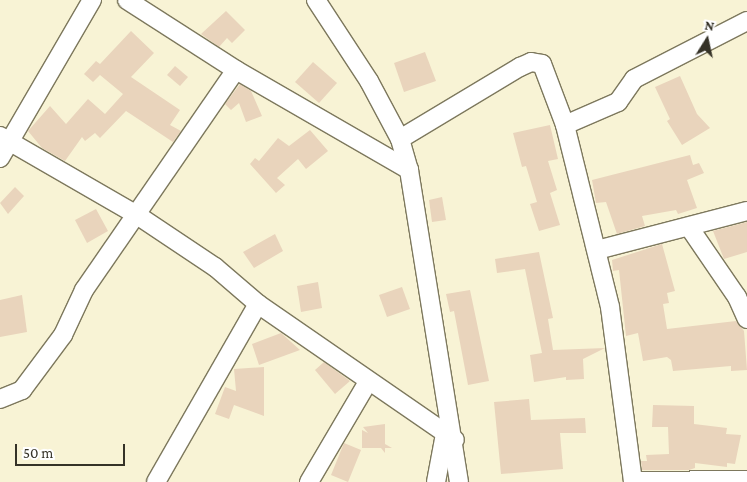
<!DOCTYPE html>
<style>
body{margin:0}
#map{position:relative;width:747px;height:482px;overflow:hidden;background:#f8f3d5;font-family:"Crimson Pro",serif}
div>[style]{position:absolute}
.building>*{inset:0;background:#e9d4bc}
.roads{filter:drop-shadow(1px 0 #7d785d) drop-shadow(-1px 0 #7d785d) drop-shadow(0 1px #7d785d) drop-shadow(0 -1px #7d785d)}
.street>*{height:18px;margin:-9px;padding:0 9px;transform-origin:9px;border-radius:9px;background:#fff}
span{translate:-50% -50%;white-space:nowrap;text-align:center;line-height:1.15;-webkit-text-stroke:5px #fff;paint-order:stroke}
.north{position:absolute;left:682px;top:15px;width:50px;height:50px;-webkit-text-stroke:4px #fff;paint-order:stroke;rotate:10deg;font-size:14px;font-weight:700;line-height:20px;text-align:center;color:#353227}
.north::after{content:'';display:block;margin:auto;width:18px;height:22px;background:#353227;clip-path:polygon(50% 0,100% 100%,50% 72%,0 100%)}
.scale{position:absolute;left:15px;top:444px;width:110px;height:22px;box-sizing:border-box;border:2px solid #353227;border-top:0;padding-left:6px;font-size:15px;line-height:18px;white-space:nowrap;color:#353227;-webkit-text-stroke:4px #fff;paint-order:stroke}
</style>
<div id="map">
<div class="building">
<i style="clip-path:polygon(226px 11px,245px 30px,232px 43px,227px 38px,219px 47px,201px 34px)"></i>
<i style="clip-path:polygon(131px 31px,154px 53px,131px 77px,180px 110px,170px 125px,181px 131px,173px 142px,126px 111px,100px 138px,95px 133px,85px 141px,82px 137px,65px 161px,42px 148px,28px 131px,50px 106px,66px 124px,88px 99px,105px 114px,123px 94px,100px 75px,93px 82px,84px 74px,96px 61px,100px 64px)"></i>
<i style="clip-path:polygon(425px 52px,436px 81px,404px 92px,394px 63px)"></i>
<i style="clip-path:polygon(313px 62px,337px 83px,319px 103px,295px 82px)"></i>
<i style="clip-path:polygon(175px 66px,188px 77px,180px 86px,167px 75px)"></i>
<i style="clip-path:polygon(680px 76px,697px 114px,710px 128px,682px 145px,667px 121px,670px 119px,655px 87px)"></i>
<i style="clip-path:polygon(240px 84px,251px 91px,262px 116px,246px 122px,239px 103px,231px 110px,225px 104px)"></i>
<i style="clip-path:polygon(550px 125px,558px 159px,548px 161px,557px 190px,550px 193px,560px 225px,539px 231px,530px 204px,537px 202px,526px 166px,522px 167px,513px 133px)"></i>
<i style="clip-path:polygon(310px 130px,328px 151px,306px 169px,298px 159px,277px 178px,285px 185px,276px 193px,250px 164px,255px 158px,259px 161px,278px 138px,289px 146px)"></i>
<i style="clip-path:polygon(690px 155px,693px 165px,699px 163px,704px 173px,687px 180px,697px 208px,678px 214px,676px 210px,642px 216px,645px 226px,617px 234px,606px 202px,596px 203px,592px 180px)"></i>
<i style="clip-path:polygon(15px 187px,24px 196px,8px 214px,0 203px)"></i>
<i style="clip-path:polygon(442px 197px,446px 220px,432px 222px,429px 200px)"></i>
<i style="clip-path:polygon(96px 209px,108px 231px,87px 243px,75px 220px)"></i>
<i style="clip-path:polygon(747px 222px,747px 252px,724px 259px,713px 231px)"></i>
<i style="clip-path:polygon(275px 234px,283px 251px,254px 268px,243px 252px)"></i>
<i style="clip-path:polygon(662px 244px,675px 291px,667px 293px,669px 303px,663px 304px,667px 329px,736px 321px,744px 331px,747px 370px,731px 371px,731px 366px,673px 371px,671px 360px,667px 357px,643px 361px,638px 333px,626px 336px,619px 270px,613px 271px,612px 260px)"></i>
<i style="clip-path:polygon(539px 252px,553px 318px,548px 319px,553px 350px,605px 348px,583px 359px,584px 379px,566px 380px,566px 377px,534px 382px,530px 355px,542px 353px,525px 269px,497px 273px,495px 259px)"></i>
<i style="clip-path:polygon(318px 282px,322px 308px,301px 312px,297px 286px)"></i>
<i style="clip-path:polygon(402px 287px,410px 309px,387px 317px,379px 295px)"></i>
<i style="clip-path:polygon(470px 290px,489px 381px,468px 385px,454px 311px,450px 312px,446px 294px)"></i>
<i style="clip-path:polygon(22px 295px,27px 332px,0 337px,0 300px)"></i>
<i style="clip-path:polygon(281px 333px,300px 350px,259px 365px,252px 344px)"></i>
<i style="clip-path:polygon(324px 362px,350px 381px,335px 394px,315px 370px)"></i>
<i style="clip-path:polygon(264px 367px,264px 416px,234px 405px,229px 419px,215px 414px,225px 387px,236px 391px,234px 369px)"></i>
<i style="clip-path:polygon(529px 399px,531px 420px,585px 418px,586px 433px,560px 433px,563px 469px,501px 474px,494px 402px)"></i>
<i style="clip-path:polygon(653px 405px,694px 406px,694px 424px,727px 428px,726px 434px,741px 435px,735px 464px,727px 463px,727px 467px,695px 463px,695px 468px,689px 470px,642px 470px,641px 461px,647px 461px,646px 455px,669px 454px,668px 427px,652px 427px)"></i>
<i style="clip-path:polygon(385px 424px,385px 444px,392px 448px,385px 448px,385px 453px,381px 448px,362px 448px,362px 430px,368px 433px,363px 427px)"></i>
<i style="clip-path:polygon(344px 443px,361px 450px,348px 482px,331px 475px)"></i>
</div>
<div class="roads">
<div class="street">
<i style="left:127px;top:0;width:130px;rotate:32.7deg"></i>
<i style="left:236px;top:70px;width:200px;rotate:30deg"></i>
<i style="left:316px;top:0;width:97px;rotate:56.8deg"></i>
<i style="left:369px;top:81px;width:66px;rotate:61.9deg"></i>
<i style="left:400px;top:139px;width:32px;rotate:74deg"></i>
<i style="left:409px;top:170px;width:316px;rotate:80.9deg"></i>
<i style="left:565px;top:125px;width:58px;rotate:-23.5deg"></i>
<i style="left:618px;top:102px;width:28px;rotate:-55deg"></i>
<i style="left:634px;top:79px;width:127px;rotate:-27.2deg"></i>
<i style="left:0;top:136px;width:158px;rotate:30deg"></i>
<i style="left:137px;top:215px;width:94px;rotate:33.7deg"></i>
<i style="left:215px;top:267px;width:57px;rotate:40.7deg"></i>
<i style="left:258px;top:304px;width:239px;rotate:34.6deg"></i>
<i style="left:400px;top:139px;width:140px;rotate:-31deg"></i>
<i style="left:520px;top:67px;width:12px;rotate:-24deg"></i>
<i style="left:531px;top:62px;width:11px;rotate:10deg"></i>
<i style="left:542px;top:64px;width:65px;rotate:69.3deg"></i>
<i style="left:565px;top:125px;width:187px;rotate:76.1deg"></i>
<i style="left:610px;top:307px;width:177px;rotate:82.5deg"></i>
<i style="left:0;top:158px;width:183px;rotate:-59.8deg"></i>
<i style="left:689px;top:227px;width:85px;rotate:55.6deg"></i>
<i style="left:737px;top:297px;width:24px;rotate:66deg"></i>
<i style="left:597px;top:250px;width:155px;rotate:-14.6deg"></i>
<i style="left:0;top:399px;width:24px;rotate:-22deg"></i>
<i style="left:22px;top:390px;width:69px;rotate:-53.3deg"></i>
<i style="left:63px;top:335px;width:50px;rotate:-65deg"></i>
<i style="left:84px;top:290px;width:267px;rotate:-55.4deg"></i>
<i style="left:633px;top:481px;width:114px;rotate:-0.5deg"></i>
<i style="left:156px;top:482px;width:205px;rotate:-60.2deg"></i>
<i style="left:309px;top:482px;width:116px;rotate:-59.5deg"></i>
<i style="left:436px;top:482px;width:49px;rotate:-79.4deg"></i>
</div>
</div>
<div class="north">N</div>
<div class="scale">50 m</div>
</div>
